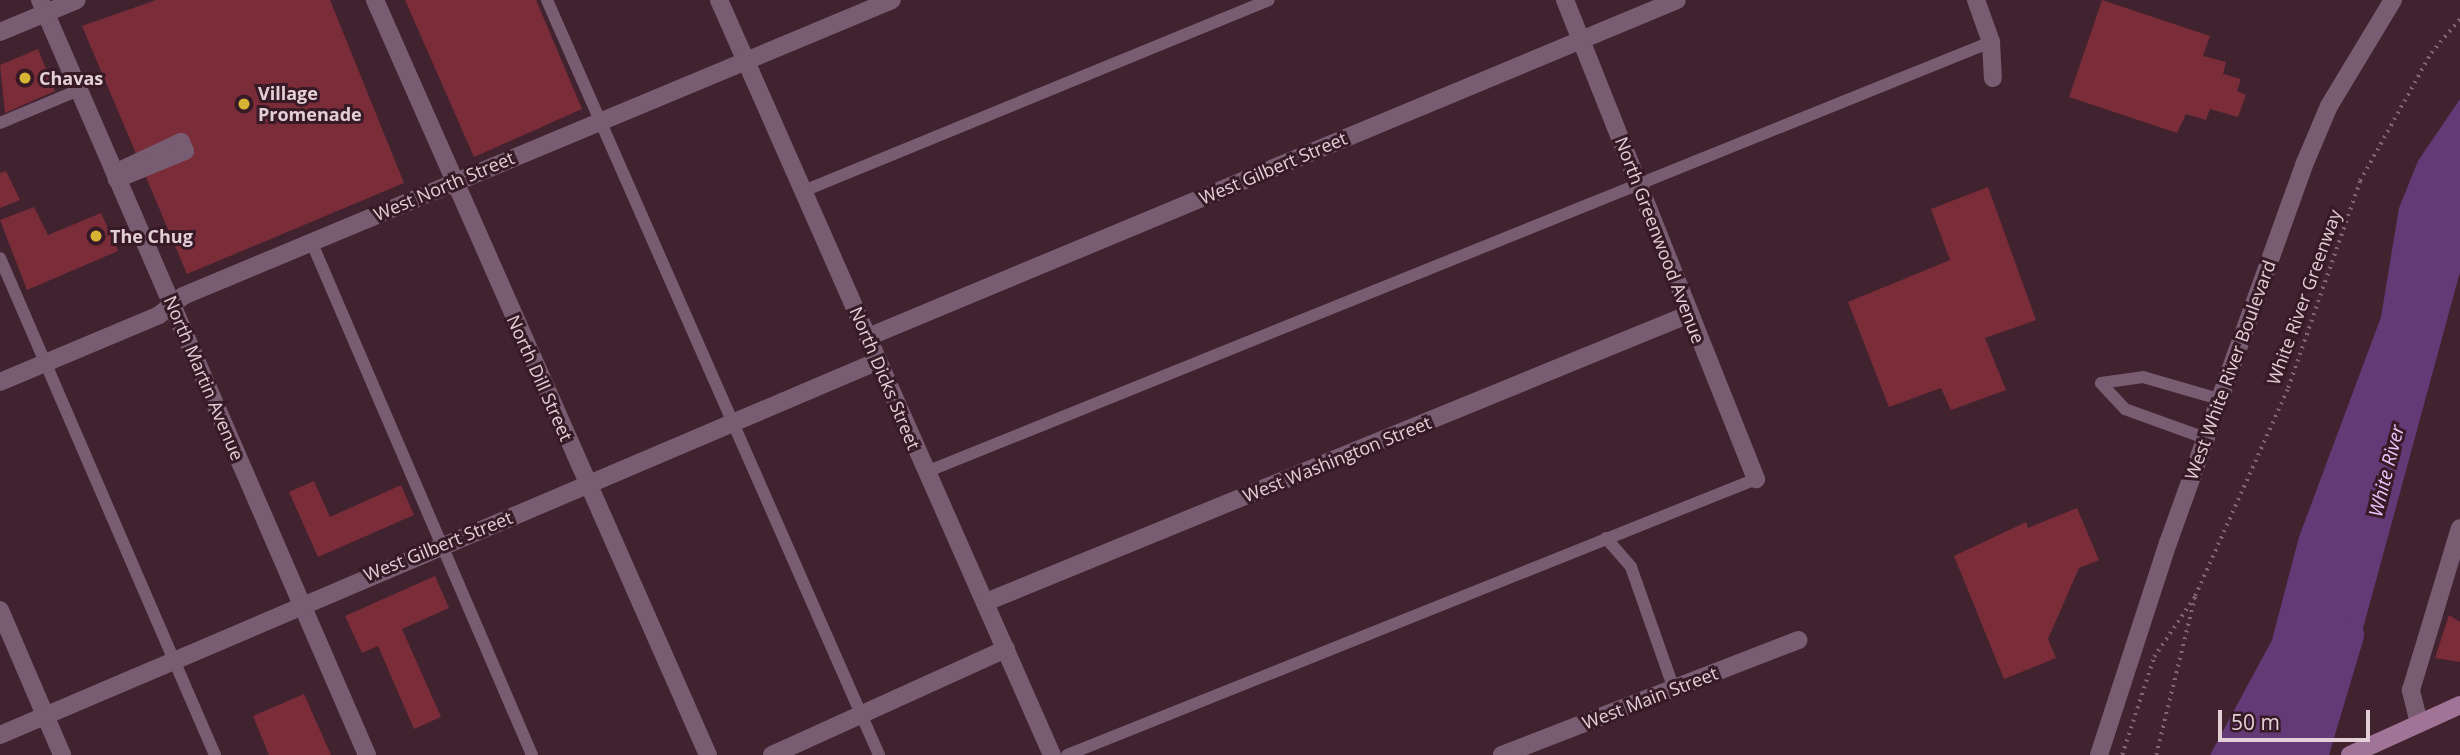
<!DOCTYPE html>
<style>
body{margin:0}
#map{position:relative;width:2460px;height:755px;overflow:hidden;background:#412330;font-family:"Open Sans",sans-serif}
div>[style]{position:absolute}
.water>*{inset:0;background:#633976}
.river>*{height:37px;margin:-18.5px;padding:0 18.5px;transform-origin:18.5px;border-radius:18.5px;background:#633976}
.building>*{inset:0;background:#7a2c38}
.path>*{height:3.5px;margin-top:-1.75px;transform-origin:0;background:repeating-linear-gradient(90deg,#806670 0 2px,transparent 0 7px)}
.service>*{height:12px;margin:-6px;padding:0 6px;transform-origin:6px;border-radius:6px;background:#785c71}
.minor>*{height:18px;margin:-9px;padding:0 9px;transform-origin:9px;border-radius:9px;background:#785c71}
.tertiary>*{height:18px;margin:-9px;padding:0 9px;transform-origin:9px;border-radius:9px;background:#785c71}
.secondary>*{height:18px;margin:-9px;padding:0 9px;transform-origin:9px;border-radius:9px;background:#a17497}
.dots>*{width:19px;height:19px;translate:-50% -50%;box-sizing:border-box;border:4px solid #371a26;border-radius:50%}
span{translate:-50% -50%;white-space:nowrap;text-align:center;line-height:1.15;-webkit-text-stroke:6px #371a26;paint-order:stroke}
.poi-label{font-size:18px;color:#e3cfd6;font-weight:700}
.left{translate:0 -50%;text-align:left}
.street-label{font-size:18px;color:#e3cfd6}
.water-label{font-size:19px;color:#eac5fc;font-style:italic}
.scale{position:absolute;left:2218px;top:710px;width:152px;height:32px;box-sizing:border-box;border:4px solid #e3cfd6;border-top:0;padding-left:9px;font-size:21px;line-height:24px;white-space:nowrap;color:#e3cfd6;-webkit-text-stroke:5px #371a26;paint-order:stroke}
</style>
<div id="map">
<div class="water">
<i style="clip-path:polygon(2460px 99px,2460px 272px,2359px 643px,2303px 730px,2299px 755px,2210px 755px,2272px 640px,2299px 537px,2381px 317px,2399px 208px,2418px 161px)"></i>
</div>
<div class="river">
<i style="left:2309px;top:755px;width:126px;rotate:-73.4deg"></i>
</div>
<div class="building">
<i style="clip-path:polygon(156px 0,330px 0,404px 183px,187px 274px,82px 26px)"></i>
<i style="clip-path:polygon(405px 0,536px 0,582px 109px,474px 157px)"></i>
<i style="clip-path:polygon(2102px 0,2210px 36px,2203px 56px,2226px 62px,2223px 74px,2241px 79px,2237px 91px,2246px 95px,2238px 117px,2210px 109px,2206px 120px,2186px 114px,2177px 133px,2069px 97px)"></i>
<i style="clip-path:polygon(38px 49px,55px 91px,5px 113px,0 65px)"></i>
<i style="clip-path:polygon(6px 171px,20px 200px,0 208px,0 173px)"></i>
<i style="clip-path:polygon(1988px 187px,2036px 320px,1985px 338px,2006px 390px,1951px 410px,1941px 388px,1889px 407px,1848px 302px,1950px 260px,1931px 209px)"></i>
<i style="clip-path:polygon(34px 207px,48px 235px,101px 213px,118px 251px,27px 290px,0 220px)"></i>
<i style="clip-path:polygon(314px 481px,330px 517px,401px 485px,414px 515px,318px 557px,289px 492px)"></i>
<i style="clip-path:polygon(2077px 508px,2099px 560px,2079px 568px,2048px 639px,2056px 658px,2004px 679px,1954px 556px,2026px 522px,2028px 528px)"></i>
<i style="clip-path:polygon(435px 576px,449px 608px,402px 629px,441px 717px,414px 729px,378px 646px,362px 653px,345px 616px)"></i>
<i style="clip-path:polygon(2449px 615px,2460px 622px,2460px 662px,2435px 658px)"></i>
<i style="clip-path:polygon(304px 694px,331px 755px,269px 755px,253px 716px)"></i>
</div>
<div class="path">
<i style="left:2122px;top:755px;width:103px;rotate:-71.9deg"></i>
<i style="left:2154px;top:657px;width:71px;rotate:-55.9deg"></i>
<i style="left:2156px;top:755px;width:164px;rotate:-76.2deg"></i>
<i style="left:2195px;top:596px;width:228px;rotate:-65.9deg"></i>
<i style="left:2288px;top:388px;width:219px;rotate:-70.8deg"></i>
<i style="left:2360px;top:181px;width:146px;rotate:-61deg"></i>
<i style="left:2431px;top:53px;width:45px;rotate:-49.5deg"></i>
</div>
<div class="service">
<i style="left:547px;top:0;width:825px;rotate:66.26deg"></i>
<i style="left:0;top:123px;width:86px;rotate:-22.7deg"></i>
<i style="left:806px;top:190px;width:500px;rotate:-22.31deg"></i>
<i style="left:311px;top:241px;width:559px;rotate:66.73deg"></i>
<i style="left:0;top:258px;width:542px;rotate:66.61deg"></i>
<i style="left:2205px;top:438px;width:85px;rotate:-160.1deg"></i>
<i style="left:2125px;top:409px;width:35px;rotate:-133deg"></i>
<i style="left:2101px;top:383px;width:42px;rotate:-8.1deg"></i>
<i style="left:2143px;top:377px;width:79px;rotate:16.1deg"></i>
<i style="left:926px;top:472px;width:1149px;rotate:-21.99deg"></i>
<i style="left:1606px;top:538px;width:38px;rotate:49deg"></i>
<i style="left:1631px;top:567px;width:129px;rotate:70.6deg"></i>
<i style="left:1067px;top:755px;width:742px;rotate:-21.83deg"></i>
</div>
<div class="minor">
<i style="left:40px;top:0;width:823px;rotate:66.58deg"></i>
<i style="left:375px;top:0;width:825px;rotate:66.2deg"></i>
<i style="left:719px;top:0;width:825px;rotate:66.2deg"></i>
<i style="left:1565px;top:0;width:516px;rotate:68.26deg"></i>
<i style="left:1976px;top:0;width:45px;rotate:70.3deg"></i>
<i style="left:1991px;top:42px;width:36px;rotate:87deg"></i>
<i style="left:115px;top:173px;width:73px;rotate:-25.2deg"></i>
<i style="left:181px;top:142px;width:10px;rotate:66deg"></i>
<i style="left:185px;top:151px;width:74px;rotate:157.6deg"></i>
<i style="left:868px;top:337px;width:876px;rotate:-22.61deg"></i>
<i style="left:0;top:382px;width:173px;rotate:-22.8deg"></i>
<i style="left:159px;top:315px;width:31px;rotate:-38deg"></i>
<i style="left:183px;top:296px;width:768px;rotate:-22.66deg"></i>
<i style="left:986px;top:602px;width:757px;rotate:-22.26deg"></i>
<i style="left:0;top:610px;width:158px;rotate:66.8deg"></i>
<i style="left:2419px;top:723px;width:34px;rotate:-104deg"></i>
<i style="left:2411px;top:690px;width:169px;rotate:-73.2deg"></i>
<i style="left:0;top:735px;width:954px;rotate:-23.07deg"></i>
<i style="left:772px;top:755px;width:257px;rotate:-24.4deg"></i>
<i style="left:1502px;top:755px;width:318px;rotate:-21.2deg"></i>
</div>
<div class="tertiary">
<i style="left:0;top:32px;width:83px;rotate:-22.6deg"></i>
<i style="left:2099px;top:755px;width:223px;rotate:-72deg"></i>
<i style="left:2168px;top:543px;width:402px;rotate:-70.2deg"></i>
<i style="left:2304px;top:165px;width:64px;rotate:-67deg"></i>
<i style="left:2329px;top:106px;width:124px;rotate:-58.9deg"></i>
</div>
<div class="secondary">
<i style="left:2350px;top:755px;width:121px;rotate:-24.4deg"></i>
</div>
<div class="dots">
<i style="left:25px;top:78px;background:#d7b434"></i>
<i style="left:244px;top:104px;background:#d7b434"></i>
<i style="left:96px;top:236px;background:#d7b434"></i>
</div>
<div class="poi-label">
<span class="left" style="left:39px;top:78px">Chavas</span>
<span class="left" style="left:258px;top:104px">Village<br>Promenade</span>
<span class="left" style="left:110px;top:236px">The Chug</span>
</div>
<div class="street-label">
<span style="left:1273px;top:168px;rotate:-23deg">West Gilbert Street</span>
<span style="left:444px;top:186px;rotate:-23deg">West North Street</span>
<span style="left:1660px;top:240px;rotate:69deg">North Greenwood Avenue</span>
<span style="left:2304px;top:297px;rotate:-70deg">White River Greenway</span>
<span style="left:2230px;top:370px;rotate:-70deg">West White River Boulevard</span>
<span style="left:204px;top:378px;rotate:67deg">North Martin Avenue</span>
<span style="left:540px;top:378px;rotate:66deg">North Dill Street</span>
<span style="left:885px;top:378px;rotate:67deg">North Dicks Street</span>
<span style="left:1337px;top:459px;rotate:-22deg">West Washington Street</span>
<span style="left:438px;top:546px;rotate:-22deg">West Gilbert Street</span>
<span style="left:1650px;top:698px;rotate:-21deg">West Main Street</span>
</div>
<div class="water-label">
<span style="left:2387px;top:471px;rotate:-76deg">White River</span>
</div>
<div class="scale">50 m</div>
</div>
